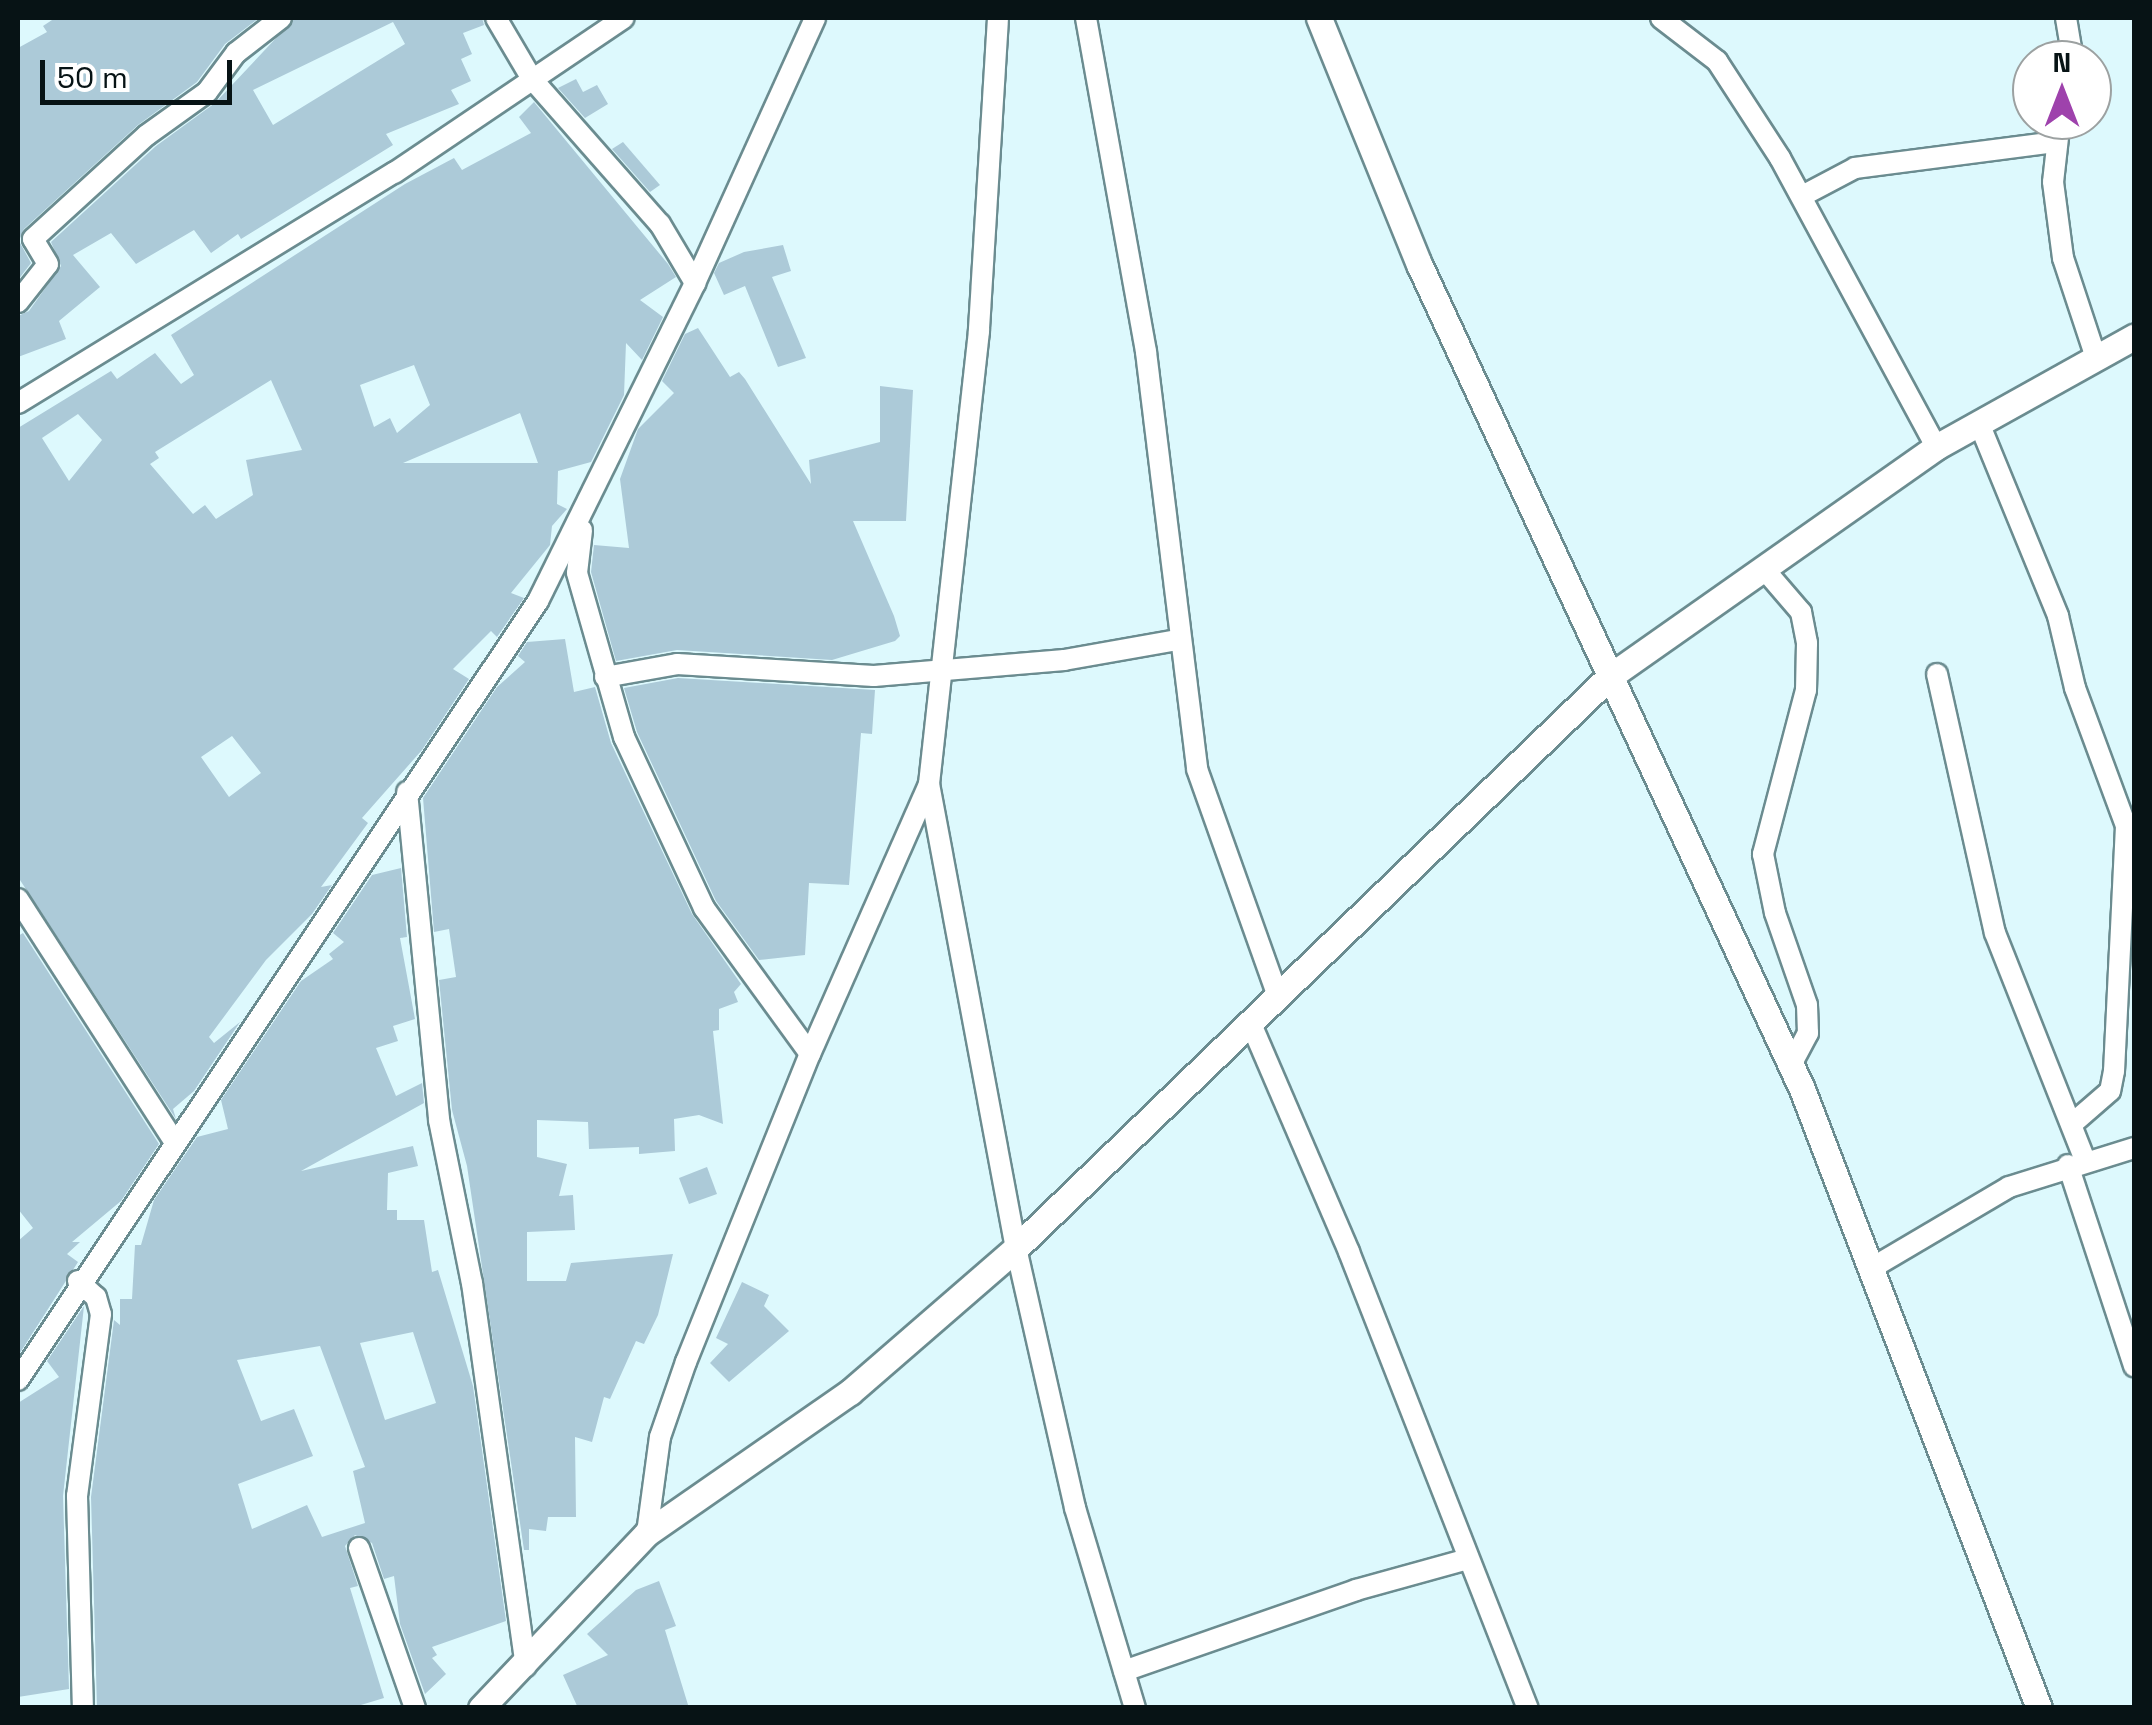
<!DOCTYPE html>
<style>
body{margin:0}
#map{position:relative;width:2152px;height:1725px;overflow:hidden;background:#ddf9fd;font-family:"Space Grotesk",sans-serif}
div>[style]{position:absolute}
.building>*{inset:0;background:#accad8}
.roads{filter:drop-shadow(2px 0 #6b8c90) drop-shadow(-2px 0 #6b8c90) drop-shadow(0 2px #6b8c90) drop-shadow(0 -2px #6b8c90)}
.minor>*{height:20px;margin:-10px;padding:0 10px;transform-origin:10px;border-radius:10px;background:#fff}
.tertiary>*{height:25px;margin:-12.5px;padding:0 12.5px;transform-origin:12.5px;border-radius:12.5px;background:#fff}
span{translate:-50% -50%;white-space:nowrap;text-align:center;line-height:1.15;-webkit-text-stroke:10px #fff;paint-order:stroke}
.frame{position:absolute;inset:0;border:20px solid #071315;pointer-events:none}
.north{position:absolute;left:2012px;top:40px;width:100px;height:100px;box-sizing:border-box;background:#fff;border:2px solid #9ca1a1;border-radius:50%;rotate:0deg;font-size:28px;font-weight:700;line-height:40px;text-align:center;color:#071315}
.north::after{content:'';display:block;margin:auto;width:35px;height:45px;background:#9e42ac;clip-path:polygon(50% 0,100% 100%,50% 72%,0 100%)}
.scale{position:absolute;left:40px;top:60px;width:192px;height:45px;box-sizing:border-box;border:5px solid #071315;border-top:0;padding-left:12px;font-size:30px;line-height:35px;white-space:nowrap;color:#071315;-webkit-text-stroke:8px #fff;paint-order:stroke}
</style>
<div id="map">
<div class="building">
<i style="clip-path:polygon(55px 18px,259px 18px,225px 44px,197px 82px,138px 125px,24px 229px,19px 241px,31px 263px,18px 280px,18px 48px,47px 32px,43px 26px)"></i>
<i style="clip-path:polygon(evenodd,295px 18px,482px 18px,484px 25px,463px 33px,472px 54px,461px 59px,471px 81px,451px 90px,459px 104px,386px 134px,393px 145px,241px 239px,238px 234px,211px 253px,194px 230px,136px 264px,111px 233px,73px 255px,100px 287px,59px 321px,66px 339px,18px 357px,18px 316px,29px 311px,61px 266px,51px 242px,156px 146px,215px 103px,295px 18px,393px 22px,405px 44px,273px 125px,253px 90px,393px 22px)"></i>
<i style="clip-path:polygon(576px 79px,583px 92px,597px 85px,608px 104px,585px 118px,558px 88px)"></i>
<i style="clip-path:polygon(evenodd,534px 102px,668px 264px,676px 277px,640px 300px,663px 317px,642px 360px,626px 343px,624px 395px,591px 462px,558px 471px,557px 504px,567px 509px,552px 526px,550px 545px,511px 593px,524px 598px,497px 637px,491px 631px,453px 669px,469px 679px,422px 750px,362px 818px,368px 823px,321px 887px,332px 885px,312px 914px,266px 960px,209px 1037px,214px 1043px,240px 1022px,194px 1091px,173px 1109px,176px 1119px,18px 877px,18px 428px,111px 371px,117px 379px,155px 353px,181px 384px,194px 375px,171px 335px,405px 184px,454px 158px,462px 170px,531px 133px,519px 117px,534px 102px,414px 365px,430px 405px,397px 433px,390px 418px,374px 427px,360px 385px,414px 365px,534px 102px,271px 380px,302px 450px,246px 460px,253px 495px,216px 519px,205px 505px,193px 514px,150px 464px,159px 458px,155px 452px,271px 380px,534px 102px,520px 413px,538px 463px,403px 463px,520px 413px,534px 102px,78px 414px,102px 440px,69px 481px,42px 438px,78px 414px,534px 102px,232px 736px,261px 773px,229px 797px,201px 757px,232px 736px)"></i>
<i style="clip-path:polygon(623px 142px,660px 185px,650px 192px,612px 149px)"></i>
<i style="clip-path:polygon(783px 245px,791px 271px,772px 277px,806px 358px,778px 367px,745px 286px,724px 295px,714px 273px,719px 263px,744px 252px)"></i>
<i style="clip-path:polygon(698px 328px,730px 377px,739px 372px,745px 379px,811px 484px,809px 460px,880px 442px,880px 386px,913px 390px,906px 521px,853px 521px,894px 616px,900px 636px,895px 641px,832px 660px,677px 650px,616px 661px,591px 572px,594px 545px,629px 548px,620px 479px,638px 429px,674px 393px,662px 381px,685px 334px)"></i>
<i style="clip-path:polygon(565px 639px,574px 692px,595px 687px,611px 743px,692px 914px,741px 984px,734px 992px,738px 1002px,719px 1009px,719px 1030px,713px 1031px,723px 1124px,699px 1115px,674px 1119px,675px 1151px,639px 1154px,639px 1147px,589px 1149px,588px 1122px,537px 1120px,537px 1157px,567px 1164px,559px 1196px,573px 1195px,575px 1230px,527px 1232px,527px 1281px,566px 1281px,571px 1263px,673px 1254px,658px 1315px,644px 1344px,636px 1341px,610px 1399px,604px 1397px,592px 1442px,575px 1437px,576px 1517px,548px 1517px,546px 1531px,529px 1529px,529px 1550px,524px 1550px,467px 1166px,452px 1110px,439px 980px,456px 977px,449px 929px,434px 932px,423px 798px,497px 687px,525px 662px,518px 656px,527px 642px)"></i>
<i style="clip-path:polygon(678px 678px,875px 690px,872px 734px,861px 733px,849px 885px,809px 883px,805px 955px,759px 960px,716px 901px,637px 732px,624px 688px)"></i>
<i style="clip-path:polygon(evenodd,401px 868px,407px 937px,400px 938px,415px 1019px,393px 1026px,398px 1041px,376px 1048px,396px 1096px,422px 1083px,424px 1103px,301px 1171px,413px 1146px,418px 1166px,388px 1173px,387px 1210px,397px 1210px,397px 1220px,424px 1220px,432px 1272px,438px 1270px,473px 1386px,506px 1621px,432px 1647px,437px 1655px,432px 1658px,446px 1674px,425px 1694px,400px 1624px,394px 1576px,384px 1579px,372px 1543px,355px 1535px,345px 1546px,358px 1586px,350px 1588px,384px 1698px,351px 1708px,97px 1708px,91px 1497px,114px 1320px,120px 1325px,120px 1299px,132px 1299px,135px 1245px,141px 1245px,154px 1200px,197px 1137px,228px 1129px,221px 1100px,301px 981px,333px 959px,329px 954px,344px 942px,333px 933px,372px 875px,401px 868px,413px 1332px,436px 1403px,385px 1420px,360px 1343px,413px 1332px,401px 868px,320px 1346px,365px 1467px,353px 1471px,365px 1523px,322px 1537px,307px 1505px,252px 1529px,238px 1484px,313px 1456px,294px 1409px,261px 1421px,237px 1360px,320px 1346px)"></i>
<i style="clip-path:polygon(23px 933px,159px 1144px,121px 1201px,72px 1242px,80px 1242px,67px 1254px,78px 1262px,18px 1356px,18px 1241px,33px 1228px,18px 1209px,18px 936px)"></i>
<i style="clip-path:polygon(707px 1167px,717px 1194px,689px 1204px,679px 1178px)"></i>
<i style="clip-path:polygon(742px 1282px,769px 1295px,764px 1306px,789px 1331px,729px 1382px,710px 1363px,728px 1344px,716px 1338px)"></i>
<i style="clip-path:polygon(84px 1306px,63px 1496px,69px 1689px,18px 1697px,18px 1403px,59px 1377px,47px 1361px)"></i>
<i style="clip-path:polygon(659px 1581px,676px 1626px,665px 1630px,689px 1708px,578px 1708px,563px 1675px,608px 1655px,587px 1634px,636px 1590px)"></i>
</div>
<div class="roads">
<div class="minor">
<i style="left:496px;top:18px;width:71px;rotate:59.5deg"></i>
<i style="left:532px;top:79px;width:193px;rotate:48.6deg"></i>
<i style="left:660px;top:224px;width:69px;rotate:59.3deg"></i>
<i style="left:998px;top:18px;width:314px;rotate:93.5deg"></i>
<i style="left:979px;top:331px;width:456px;rotate:96.3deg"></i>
<i style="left:929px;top:784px;width:472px;rotate:79.4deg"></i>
<i style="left:1016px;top:1248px;width:267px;rotate:77.2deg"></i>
<i style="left:1075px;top:1508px;width:209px;rotate:73.3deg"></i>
<i style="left:1086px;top:18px;width:339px;rotate:79.8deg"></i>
<i style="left:1146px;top:352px;width:420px;rotate:83deg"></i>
<i style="left:1197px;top:769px;width:242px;rotate:70.4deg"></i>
<i style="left:1661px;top:18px;width:71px;rotate:37.5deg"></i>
<i style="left:1717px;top:61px;width:116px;rotate:57deg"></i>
<i style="left:1780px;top:158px;width:328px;rotate:61.6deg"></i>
<i style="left:2066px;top:18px;width:43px;rotate:80.5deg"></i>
<i style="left:2060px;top:120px;width:62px;rotate:96.4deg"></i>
<i style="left:2053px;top:182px;width:77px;rotate:82.5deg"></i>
<i style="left:2063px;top:258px;width:102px;rotate:71.7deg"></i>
<i style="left:1802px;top:196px;width:60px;rotate:-27.8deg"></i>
<i style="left:1855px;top:168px;width:201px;rotate:-7.4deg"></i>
<i style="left:18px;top:302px;width:48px;rotate:-51.7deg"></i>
<i style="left:48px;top:264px;width:29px;rotate:-121deg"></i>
<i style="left:33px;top:239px;width:154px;rotate:-42.4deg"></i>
<i style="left:147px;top:135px;width:74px;rotate:-35.6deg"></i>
<i style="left:207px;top:92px;width:49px;rotate:-53.4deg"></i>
<i style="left:236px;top:53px;width:57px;rotate:-37.9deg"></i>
<i style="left:18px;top:403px;width:441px;rotate:-31.5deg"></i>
<i style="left:394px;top:173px;width:277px;rotate:-34deg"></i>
<i style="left:1979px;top:423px;width:209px;rotate:67.7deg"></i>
<i style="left:2058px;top:616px;width:74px;rotate:76.7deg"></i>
<i style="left:2075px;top:688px;width:147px;rotate:69.7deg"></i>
<i style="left:2126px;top:826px;width:245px;rotate:92.8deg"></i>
<i style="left:2114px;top:1071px;width:20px;rotate:101deg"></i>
<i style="left:2110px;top:1091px;width:49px;rotate:139.1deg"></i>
<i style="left:582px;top:530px;width:43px;rotate:96.6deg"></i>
<i style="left:577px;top:573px;width:171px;rotate:74deg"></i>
<i style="left:624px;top:737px;width:189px;rotate:64.9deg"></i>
<i style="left:704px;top:908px;width:180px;rotate:54deg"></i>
<i style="left:1764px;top:569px;width:57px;rotate:49.3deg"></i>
<i style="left:1801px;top:612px;width:32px;rotate:79deg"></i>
<i style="left:1807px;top:643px;width:47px;rotate:91.2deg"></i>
<i style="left:1806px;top:690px;width:170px;rotate:104.7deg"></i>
<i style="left:1763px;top:854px;width:60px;rotate:78.5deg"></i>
<i style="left:1775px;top:913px;width:97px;rotate:70.8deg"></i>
<i style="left:1807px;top:1005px;width:28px;rotate:88deg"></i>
<i style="left:1808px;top:1033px;width:38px;rotate:118deg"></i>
<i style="left:1937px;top:674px;width:265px;rotate:77.4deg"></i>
<i style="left:1995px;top:933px;width:244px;rotate:68.4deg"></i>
<i style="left:605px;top:677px;width:73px;rotate:-10.2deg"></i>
<i style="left:677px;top:664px;width:197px;rotate:3.5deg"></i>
<i style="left:874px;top:676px;width:191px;rotate:-4.8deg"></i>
<i style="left:1064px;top:660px;width:116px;rotate:-10deg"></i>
<i style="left:407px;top:792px;width:330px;rotate:84.4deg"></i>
<i style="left:439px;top:1120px;width:166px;rotate:78.6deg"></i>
<i style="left:472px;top:1283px;width:387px;rotate:82deg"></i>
<i style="left:18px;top:899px;width:290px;rotate:57.2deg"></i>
<i style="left:1251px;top:1024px;width:248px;rotate:66.7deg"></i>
<i style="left:1349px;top:1252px;width:490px;rotate:68.6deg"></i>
<i style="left:2068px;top:1165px;width:212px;rotate:71.8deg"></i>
<i style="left:1870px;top:1269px;width:161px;rotate:-30.5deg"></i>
<i style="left:2009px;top:1187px;width:131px;rotate:-17.3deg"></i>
<i style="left:78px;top:1281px;width:24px;rotate:42deg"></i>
<i style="left:96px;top:1297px;width:18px;rotate:74deg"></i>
<i style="left:101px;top:1314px;width:184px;rotate:97.5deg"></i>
<i style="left:77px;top:1496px;width:212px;rotate:88.4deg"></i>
<i style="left:18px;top:1380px;width:937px;rotate:-56.28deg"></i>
<i style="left:538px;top:601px;width:355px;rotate:-63.7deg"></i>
<i style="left:695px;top:283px;width:291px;rotate:-65.6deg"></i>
<i style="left:647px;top:1533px;width:97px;rotate:-82.3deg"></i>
<i style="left:660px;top:1437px;width:79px;rotate:-70.9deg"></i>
<i style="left:686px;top:1362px;width:332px;rotate:-68.1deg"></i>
<i style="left:810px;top:1054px;width:295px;rotate:-66.2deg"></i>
<i style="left:359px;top:1548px;width:170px;rotate:70.7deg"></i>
<i style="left:1124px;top:1671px;width:246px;rotate:-19.2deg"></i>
<i style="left:1356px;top:1590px;width:116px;rotate:-15.5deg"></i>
</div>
<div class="tertiary">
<i style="left:1319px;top:18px;width:266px;rotate:67.9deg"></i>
<i style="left:1419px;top:264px;width:910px;rotate:65.1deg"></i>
<i style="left:1802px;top:1089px;width:663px;rotate:69.05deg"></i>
<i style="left:481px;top:1708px;width:241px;rotate:-46.5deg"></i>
<i style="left:647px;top:1533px;width:247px;rotate:-34.8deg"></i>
<i style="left:850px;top:1392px;width:220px;rotate:-40.9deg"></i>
<i style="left:1016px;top:1248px;width:823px;rotate:-43.92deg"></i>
<i style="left:1609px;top:677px;width:400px;rotate:-35.1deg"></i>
<i style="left:1936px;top:447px;width:227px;rotate:-29.1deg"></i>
</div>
</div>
<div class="frame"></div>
<div class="north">N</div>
<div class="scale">50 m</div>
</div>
